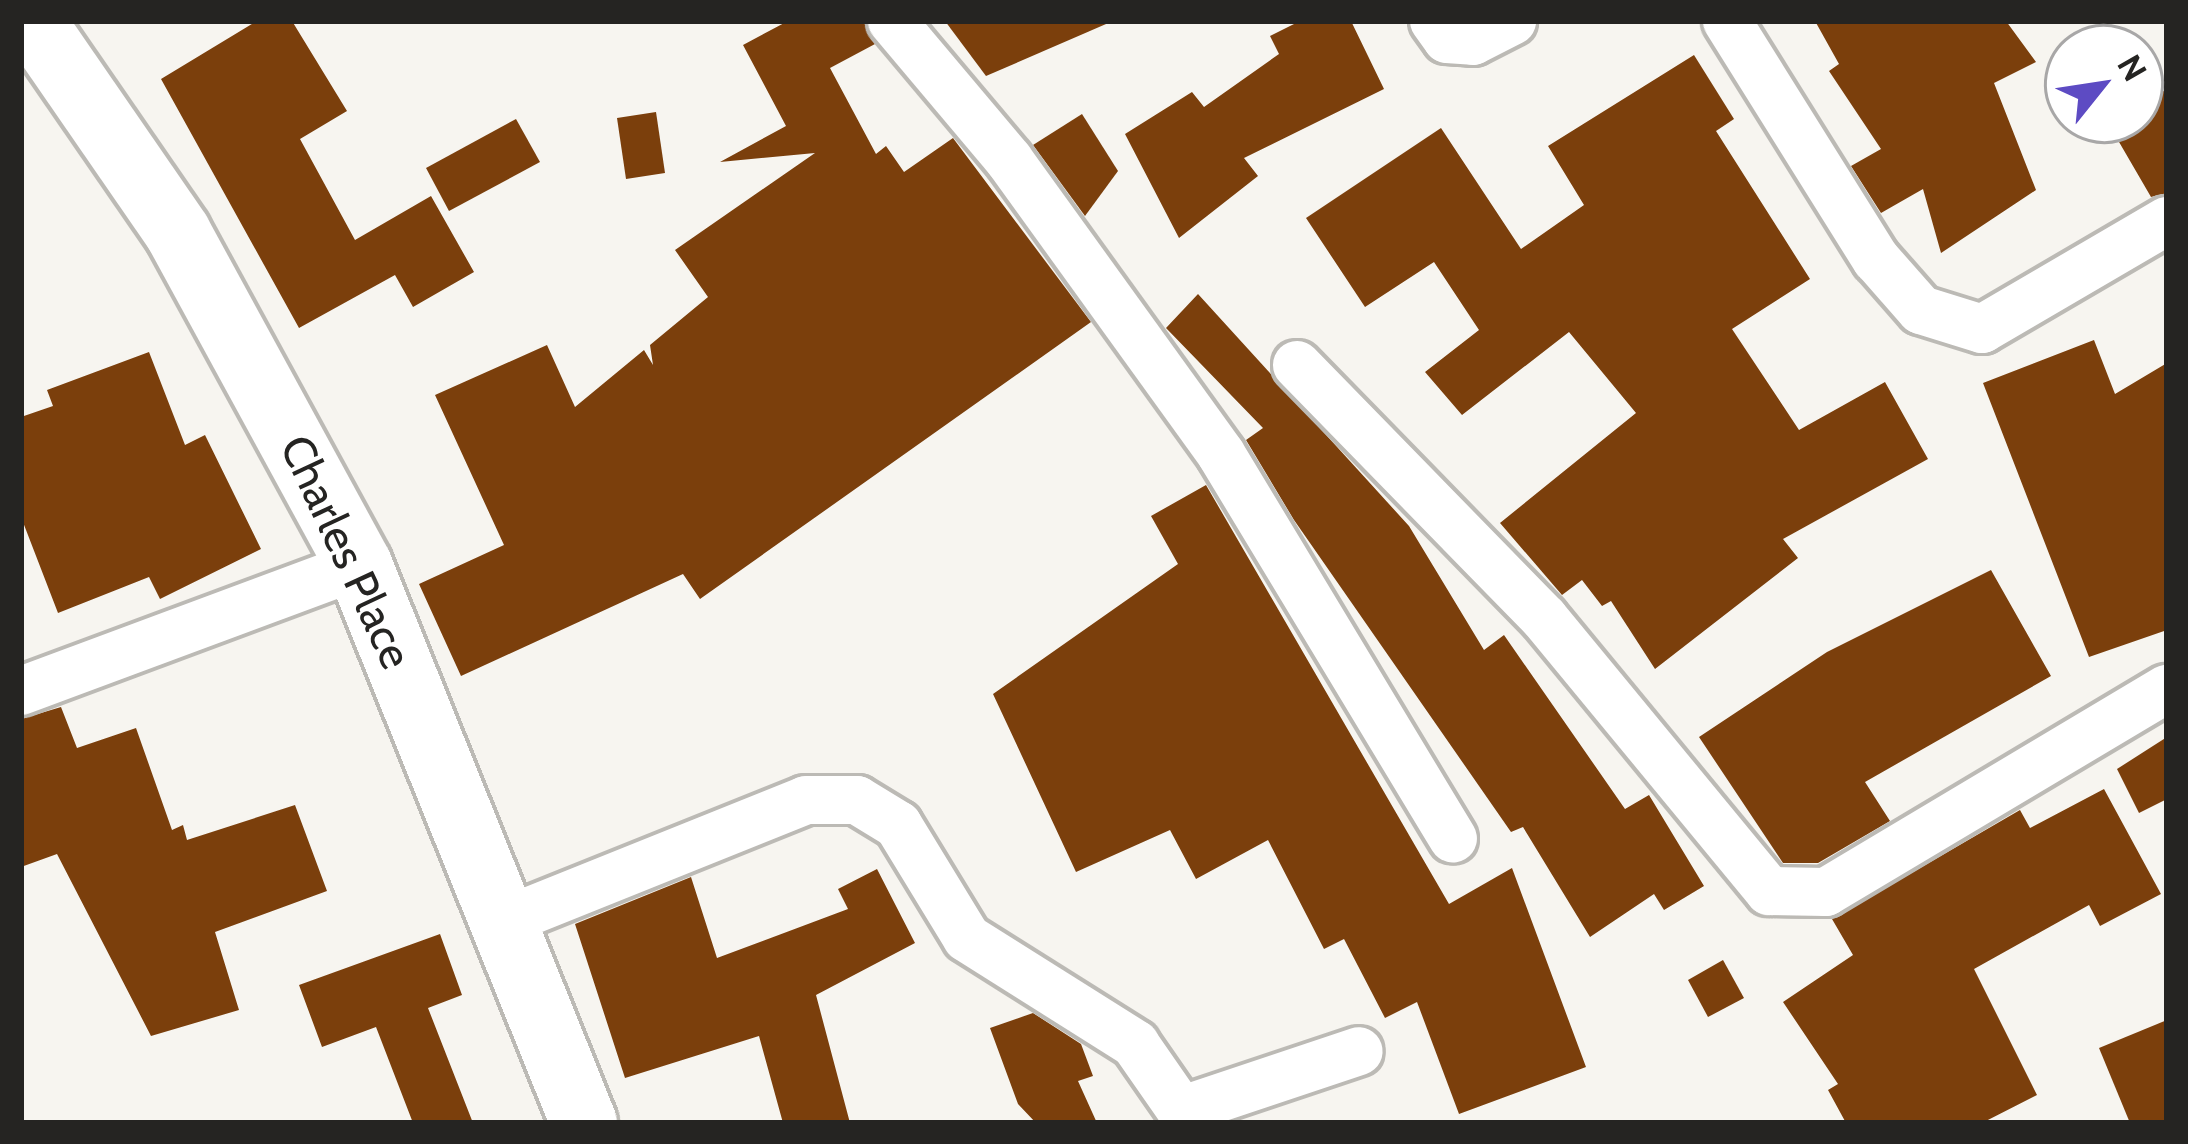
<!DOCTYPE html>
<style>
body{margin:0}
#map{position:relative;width:2188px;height:1144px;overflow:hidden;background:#f7f5f0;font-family:Cabin,sans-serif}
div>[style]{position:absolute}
.building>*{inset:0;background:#7b3f0c}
.roads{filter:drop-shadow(3px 0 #bcbab5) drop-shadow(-3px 0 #bcbab5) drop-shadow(0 3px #bcbab5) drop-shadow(0 -3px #bcbab5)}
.street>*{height:48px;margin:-24px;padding:0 24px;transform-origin:24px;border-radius:24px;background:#fff}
.secondary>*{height:66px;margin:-33px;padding:0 33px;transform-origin:33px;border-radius:33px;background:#fff}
span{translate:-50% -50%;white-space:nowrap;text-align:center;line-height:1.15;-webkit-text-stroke:12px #fff;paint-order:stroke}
.street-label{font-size:45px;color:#252422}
.frame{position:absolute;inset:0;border:24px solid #252422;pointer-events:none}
.north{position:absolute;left:2044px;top:24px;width:120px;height:120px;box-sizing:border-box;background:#fff;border:3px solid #a8a7a7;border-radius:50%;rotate:60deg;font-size:33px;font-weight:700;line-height:48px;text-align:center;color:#252422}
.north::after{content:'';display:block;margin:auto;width:42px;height:54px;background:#5d4bc3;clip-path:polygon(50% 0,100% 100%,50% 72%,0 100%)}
</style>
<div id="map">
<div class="building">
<i style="clip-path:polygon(257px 21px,292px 21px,347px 111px,300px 139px,355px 240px,431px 196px,474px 272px,413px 307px,395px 275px,299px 328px,161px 79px)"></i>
<i style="clip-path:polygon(788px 21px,864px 21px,875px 44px,830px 68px,876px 154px,886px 146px,904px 172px,953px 138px,1091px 322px,700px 599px,683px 574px,461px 676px,419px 584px,504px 545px,435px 395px,547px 345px,575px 407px,644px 350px,653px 365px,650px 345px,708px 297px,675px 250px,815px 153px,720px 162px,786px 126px,743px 45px)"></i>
<i style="clip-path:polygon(945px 21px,1113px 21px,986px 76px)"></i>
<i style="clip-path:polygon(1300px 21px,1351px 21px,1384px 89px,1244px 158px,1258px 176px,1179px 238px,1125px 134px,1192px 92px,1204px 107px,1279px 54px,1270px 36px)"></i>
<i style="clip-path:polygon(1815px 21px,2006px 21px,2036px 62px,1994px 83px,2036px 190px,1941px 253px,1923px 189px,1881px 213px,1851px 166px,1881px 149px,1829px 71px,1839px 64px)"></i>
<i style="clip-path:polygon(1694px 55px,1734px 119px,1716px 131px,1810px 279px,1732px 329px,1799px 430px,1885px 382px,1928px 459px,1783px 539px,1798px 558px,1655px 669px,1611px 601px,1602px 606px,1582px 580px,1562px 595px,1500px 523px,1636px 413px,1569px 332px,1462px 415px,1425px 372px,1479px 330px,1434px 262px,1365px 307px,1306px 218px,1441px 128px,1521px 249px,1584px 205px,1548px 146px)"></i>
<i style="clip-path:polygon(2167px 89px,2167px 193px,2151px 197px,2108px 123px,2140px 120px,2140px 105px)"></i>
<i style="clip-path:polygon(656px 112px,665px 173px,626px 179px,617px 118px)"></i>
<i style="clip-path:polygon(1082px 114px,1118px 171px,1085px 216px,1033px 145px)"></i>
<i style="clip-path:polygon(516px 119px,540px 162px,449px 211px,426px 168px)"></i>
<i style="clip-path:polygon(1198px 294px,1409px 526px,1484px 650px,1504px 635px,1625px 809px,1649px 795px,1704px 886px,1664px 910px,1654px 894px,1590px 937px,1523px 827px,1511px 832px,1294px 520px,1246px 440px,1263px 428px,1166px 328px)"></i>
<i style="clip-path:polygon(2094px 340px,2115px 394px,2167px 363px,2167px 630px,2089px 657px,1983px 383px)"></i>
<i style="clip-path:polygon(149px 352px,185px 445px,205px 435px,261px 549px,160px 599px,149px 577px,58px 613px,21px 517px,21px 417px,53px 406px,47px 390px)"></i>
<i style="clip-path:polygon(1206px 485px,1449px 904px,1512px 868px,1586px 1067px,1459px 1114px,1417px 1002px,1385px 1018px,1344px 939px,1324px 949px,1268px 840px,1196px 879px,1170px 830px,1076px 872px,993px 694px,1178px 564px,1151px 516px)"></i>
<i style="clip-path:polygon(1991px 570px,2051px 676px,1865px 782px,1890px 821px,1818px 863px,1783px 863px,1699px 737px,1827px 652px)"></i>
<i style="clip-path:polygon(61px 707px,77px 748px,136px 728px,172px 830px,183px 825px,187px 840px,295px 805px,327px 891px,215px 932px,239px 1010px,151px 1036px,57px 854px,21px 867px,21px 719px)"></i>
<i style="clip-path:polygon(2167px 737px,2167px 799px,2139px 813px,2117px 769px)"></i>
<i style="clip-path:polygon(2104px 789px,2161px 894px,2100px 926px,2089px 905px,1974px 969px,2037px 1095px,1982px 1123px,1846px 1123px,1828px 1090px,1838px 1084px,1783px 1002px,1853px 955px,1832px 919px,2020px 810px,2030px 828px)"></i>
<i style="clip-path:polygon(877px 869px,915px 943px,816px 995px,850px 1123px,783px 1123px,759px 1036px,625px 1078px,575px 924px,691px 877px,717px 958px,848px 909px,838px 889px)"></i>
<i style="clip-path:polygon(440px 934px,462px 995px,428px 1008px,473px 1123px,413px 1123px,376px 1027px,322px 1047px,299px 985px)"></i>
<i style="clip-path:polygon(1723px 960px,1744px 998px,1708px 1017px,1688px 980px)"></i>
<i style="clip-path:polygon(1033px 1013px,1081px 1044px,1093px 1076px,1078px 1081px,1097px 1123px,1036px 1123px,1018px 1104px,990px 1028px)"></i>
<i style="clip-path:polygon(2167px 1020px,2167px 1123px,2130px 1123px,2099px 1048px)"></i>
</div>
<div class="roads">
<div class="street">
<i style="left:892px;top:21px;width:182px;rotate:49.9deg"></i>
<i style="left:1009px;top:160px;width:362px;rotate:54.2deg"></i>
<i style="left:1221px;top:454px;width:449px;rotate:58.9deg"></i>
<i style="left:1434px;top:21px;width:22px;rotate:54deg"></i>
<i style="left:1447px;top:39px;width:26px;rotate:4deg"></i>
<i style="left:1473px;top:41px;width:44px;rotate:-27.1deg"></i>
<i style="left:1727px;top:21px;width:281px;rotate:58deg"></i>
<i style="left:1876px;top:259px;width:68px;rotate:48.6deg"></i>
<i style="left:1921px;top:310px;width:64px;rotate:17.3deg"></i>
<i style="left:1982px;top:329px;width:214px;rotate:-30.3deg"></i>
<i style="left:1297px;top:365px;width:354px;rotate:45.7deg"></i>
<i style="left:1544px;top:618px;width:354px;rotate:50.5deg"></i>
<i style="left:1769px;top:891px;width:57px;rotate:1deg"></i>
<i style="left:1826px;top:892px;width:397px;rotate:-30.8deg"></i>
<i style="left:21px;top:691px;width:361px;rotate:-20.4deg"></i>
<i style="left:505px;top:921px;width:324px;rotate:-21.9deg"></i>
<i style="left:806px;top:800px;width:51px"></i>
<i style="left:857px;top:800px;width:48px;rotate:31.4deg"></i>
<i style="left:898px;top:825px;width:132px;rotate:58.6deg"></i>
<i style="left:967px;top:938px;width:199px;rotate:32.2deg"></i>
<i style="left:1135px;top:1044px;width:96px;rotate:55.2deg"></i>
<i style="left:1186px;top:1109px;width:182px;rotate:-18.5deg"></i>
</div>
<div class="secondary">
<i style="left:32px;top:21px;width:257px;rotate:55.4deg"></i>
<i style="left:178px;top:233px;width:378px;rotate:61.4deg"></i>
<i style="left:359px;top:565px;width:602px;rotate:68.04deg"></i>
</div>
</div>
<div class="street-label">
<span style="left:346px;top:552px;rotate:65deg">Charles Place</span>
</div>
<div class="frame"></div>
<div class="north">N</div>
</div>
